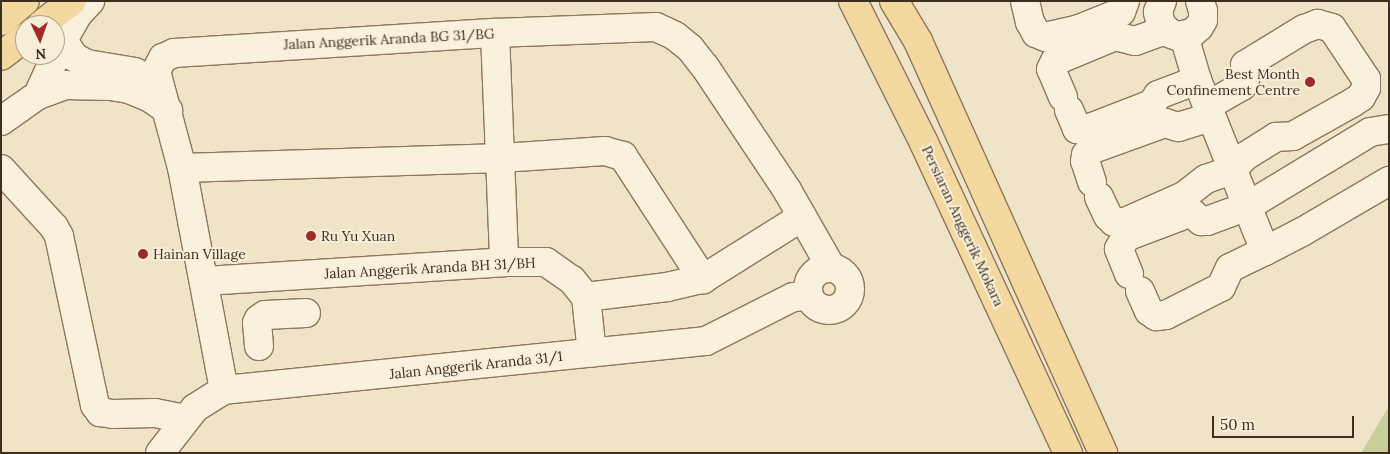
<!DOCTYPE html>
<style>
body{margin:0}
#map{position:relative;width:1390px;height:454px;overflow:hidden;background:#f0e4c8;font-family:Lora,serif}
div>[style]{position:absolute}
.green>*{inset:0;background:#c9cf9b}
.roads{filter:drop-shadow(1px 0 #8d765c) drop-shadow(-1px 0 #8d765c) drop-shadow(0 1px #8d765c) drop-shadow(0 -1px #8d765c)}
.minor>*{height:28px;margin:-14px;padding:0 14px;transform-origin:14px;border-radius:14px;background:#faf1dc}
.minor>.ring{margin:-14px;padding:0;box-sizing:content-box;background:none;border:28px solid #faf1dc;border-radius:50%}
.major>*{height:28px;margin:-14px;padding:0 14px;transform-origin:14px;border-radius:14px;background:#f3d9a0}
.dots>*{width:14px;height:14px;translate:-50% -50%;box-sizing:border-box;border:2px solid #f7eed8;border-radius:50%}
span{translate:-50% -50%;white-space:nowrap;text-align:center;line-height:1.15;-webkit-text-stroke:4px #f7eed8;paint-order:stroke}
.street-label{font-size:14px;color:#3d2e20}
.poi-label{font-size:14px;color:#3d2e20}
.right{translate:-100% -50%;text-align:right}
.left{translate:0 -50%;text-align:left}
.frame{position:absolute;inset:0;border:2px solid #3d2e20;pointer-events:none}
.north{position:absolute;left:15px;top:15px;width:50px;height:50px;box-sizing:border-box;background:#f7eed8;border:1px solid #ada18e;border-radius:50%;rotate:177deg;font-size:14px;font-weight:700;line-height:20px;text-align:center;color:#3d2e20}
.north::after{content:'';display:block;margin:auto;width:18px;height:22px;background:#9e2a2b;clip-path:polygon(50% 0,100% 100%,50% 72%,0 100%)}
.scale{position:absolute;left:1212px;top:416px;width:142px;height:22px;box-sizing:border-box;border:2px solid #3d2e20;border-top:0;padding-left:6px;font-size:15px;line-height:18px;white-space:nowrap;color:#3d2e20;-webkit-text-stroke:4px #f7eed8;paint-order:stroke}
</style>
<div id="map">
<div class="green">
<i style="clip-path:polygon(1389px 406px,1389px 453px,1361px 453px)"></i>
</div>
<div class="roads">
<div class="minor">
<i style="left:1025px;top:1px;width:22px;rotate:77deg"></i>
<i style="left:1030px;top:22px;width:13px;rotate:61deg"></i>
<i style="left:1036px;top:33px;width:10px;rotate:24deg"></i>
<i style="left:1045px;top:37px;width:35px;rotate:-13deg"></i>
<i style="left:1079px;top:29px;width:45px;rotate:-22deg"></i>
<i style="left:1121px;top:12px;width:12px;rotate:-70deg"></i>
<i style="left:1162px;top:1px;width:12px;rotate:110deg"></i>
<i style="left:1158px;top:12px;width:13px;rotate:77deg"></i>
<i style="left:1161px;top:25px;width:13px;rotate:42deg"></i>
<i style="left:1171px;top:34px;width:6px;rotate:18deg"></i>
<i style="left:1177px;top:36px;width:15px;rotate:-11deg"></i>
<i style="left:1192px;top:33px;width:9px;rotate:-41deg"></i>
<i style="left:1199px;top:27px;width:8px;rotate:-60deg"></i>
<i style="left:1203px;top:20px;width:9px;rotate:-90deg"></i>
<i style="left:1203px;top:11px;width:10px;rotate:-107deg"></i>
<i style="left:495px;top:33px;width:229px;rotate:87.7deg"></i>
<i style="left:1184px;top:36px;width:46px;rotate:73.5deg"></i>
<i style="left:1197px;top:80px;width:184px;rotate:68.3deg"></i>
<i style="left:1265px;top:251px;width:42px;rotate:-27.2deg"></i>
<i style="left:1302px;top:232px;width:101px;rotate:-30.4deg"></i>
<i style="left:63px;top:40px;width:20px;rotate:57deg"></i>
<i style="left:74px;top:57px;width:15px;rotate:28deg"></i>
<i style="left:87px;top:64px;width:49px;rotate:9.5deg"></i>
<i style="left:38px;top:95px;width:29px;rotate:-20deg"></i>
<i style="left:65px;top:85px;width:45px;rotate:1.3deg"></i>
<i style="left:110px;top:86px;width:19px;rotate:9deg"></i>
<i style="left:129px;top:89px;width:23px;rotate:23deg"></i>
<i style="left:150px;top:98px;width:22px;rotate:34deg"></i>
<i style="left:1063px;top:97px;width:30px;rotate:-113deg"></i>
<i style="left:1051px;top:69px;width:9px;rotate:-63deg"></i>
<i style="left:1055px;top:61px;width:65px;rotate:-22.6deg"></i>
<i style="left:1115px;top:36px;width:21px;rotate:14deg"></i>
<i style="left:1135px;top:41px;width:32px;rotate:-20deg"></i>
<i style="left:1069px;top:110px;width:21px;rotate:67deg"></i>
<i style="left:1077px;top:129px;width:10px"></i>
<i style="left:1087px;top:129px;width:70px;rotate:-21deg"></i>
<i style="left:1152px;top:104px;width:11px;rotate:-56deg"></i>
<i style="left:1158px;top:95px;width:42px;rotate:-21deg"></i>
<i style="left:1px;top:121px;width:45px;rotate:-35.1deg"></i>
<i style="left:38px;top:95px;width:60px;rotate:-65.6deg"></i>
<i style="left:63px;top:40px;width:30px;rotate:-60deg"></i>
<i style="left:78px;top:14px;width:18px;rotate:-47deg"></i>
<i style="left:182px;top:168px;width:320px;rotate:-1.8deg"></i>
<i style="left:502px;top:158px;width:103px;rotate:-3.9deg"></i>
<i style="left:605px;top:151px;width:19px;rotate:16deg"></i>
<i style="left:623px;top:156px;width:147px;rotate:57deg"></i>
<i style="left:1px;top:169px;width:79px;rotate:47.6deg"></i>
<i style="left:54px;top:227px;width:10px;rotate:61deg"></i>
<i style="left:59px;top:236px;width:173px;rotate:78deg"></i>
<i style="left:95px;top:405px;width:9px;rotate:54deg"></i>
<i style="left:100px;top:412px;width:13px;rotate:9deg"></i>
<i style="left:113px;top:414px;width:42px;rotate:-1.4deg"></i>
<i style="left:155px;top:413px;width:31px;rotate:11deg"></i>
<i style="left:1092px;top:182px;width:22px;rotate:-108deg"></i>
<i style="left:1085px;top:161px;width:6px;rotate:-81deg"></i>
<i style="left:1086px;top:155px;width:6px;rotate:-51deg"></i>
<i style="left:1090px;top:150px;width:80px;rotate:-19.8deg"></i>
<i style="left:1165px;top:123px;width:14px;rotate:17deg"></i>
<i style="left:1178px;top:127px;width:34px;rotate:-17deg"></i>
<i style="left:1099px;top:197px;width:21px;rotate:65deg"></i>
<i style="left:1108px;top:216px;width:8px;rotate:45deg"></i>
<i style="left:1114px;top:222px;width:11px"></i>
<i style="left:1125px;top:222px;width:64px;rotate:-23.8deg"></i>
<i style="left:1184px;top:196px;width:28px;rotate:-38deg"></i>
<i style="left:1206px;top:179px;width:28px;rotate:-19deg"></i>
<i style="left:1232px;top:170px;width:18px;rotate:-47deg"></i>
<i style="left:1244px;top:157px;width:38px;rotate:-32deg"></i>
<i style="left:1276px;top:137px;width:17px;rotate:-3deg"></i>
<i style="left:1293px;top:136px;width:68px;rotate:-29.2deg"></i>
<i style="left:1352px;top:103px;width:11px;rotate:-34deg"></i>
<i style="left:1361px;top:97px;width:10px;rotate:-61deg"></i>
<i style="left:1366px;top:88px;width:9px;rotate:-90deg"></i>
<i style="left:1366px;top:79px;width:61px;rotate:-123.7deg"></i>
<i style="left:1332px;top:28px;width:15px;rotate:-164deg"></i>
<i style="left:1318px;top:24px;width:15px;rotate:160deg"></i>
<i style="left:1304px;top:29px;width:69px;rotate:148.6deg"></i>
<i style="left:1245px;top:65px;width:11px;rotate:85deg"></i>
<i style="left:1246px;top:76px;width:11px;rotate:112deg"></i>
<i style="left:1242px;top:86px;width:39px;rotate:150deg"></i>
<i class="ring" style="left:808px;top:268px;width:14px;height:14px"></i>
<i style="left:1129px;top:274px;width:27px;rotate:-112deg"></i>
<i style="left:1119px;top:249px;width:14px;rotate:-60deg"></i>
<i style="left:1126px;top:237px;width:65px;rotate:-20.7deg"></i>
<i style="left:1187px;top:214px;width:6px"></i>
<i style="left:1193px;top:214px;width:11px;rotate:41deg"></i>
<i style="left:1201px;top:221px;width:6px"></i>
<i style="left:1207px;top:221px;width:44px;rotate:-20.1deg"></i>
<i style="left:1248px;top:206px;width:143px;rotate:-31.2deg"></i>
<i style="left:1370px;top:132px;width:19px;rotate:-9deg"></i>
<i style="left:205px;top:281px;width:300px;rotate:-3.6deg"></i>
<i style="left:504px;top:262px;width:42px"></i>
<i style="left:546px;top:262px;width:32px;rotate:35deg"></i>
<i style="left:572px;top:280px;width:22px;rotate:51deg"></i>
<i style="left:586px;top:297px;width:82px;rotate:-7deg"></i>
<i style="left:667px;top:287px;width:37px;rotate:-13deg"></i>
<i style="left:703px;top:279px;width:117px;rotate:-32.1deg"></i>
<i style="left:1140px;top:291px;width:22px;rotate:66deg"></i>
<i style="left:1149px;top:311px;width:9px;rotate:36deg"></i>
<i style="left:1156px;top:316px;width:10px;rotate:-6deg"></i>
<i style="left:1166px;top:315px;width:62px;rotate:-27deg"></i>
<i style="left:1221px;top:287px;width:21px;rotate:-65deg"></i>
<i style="left:1230px;top:268px;width:39px;rotate:-26deg"></i>
<i style="left:586px;top:297px;width:56px;rotate:83.9deg"></i>
<i style="left:259px;top:346px;width:23px;rotate:-95deg"></i>
<i style="left:257px;top:323px;width:4px;rotate:-63deg"></i>
<i style="left:259px;top:319px;width:7px;rotate:-34deg"></i>
<i style="left:265px;top:315px;width:41px;rotate:-2.8deg"></i>
<i style="left:224px;top:390px;width:226px;rotate:-100.7deg"></i>
<i style="left:182px;top:168px;width:100px;rotate:-105deg"></i>
<i style="left:156px;top:71px;width:15px;rotate:-62deg"></i>
<i style="left:163px;top:58px;width:12px;rotate:-24deg"></i>
<i style="left:174px;top:53px;width:322px;rotate:-3.6deg"></i>
<i style="left:495px;top:33px;width:161px;rotate:-2.1deg"></i>
<i style="left:656px;top:27px;width:21px;rotate:25deg"></i>
<i style="left:675px;top:36px;width:19px;rotate:39deg"></i>
<i style="left:690px;top:48px;width:24px;rotate:52deg"></i>
<i style="left:705px;top:67px;width:148px;rotate:56.3deg"></i>
<i style="left:787px;top:190px;width:89px;rotate:60.3deg"></i>
<i style="left:160px;top:453px;width:57px;rotate:-52.1deg"></i>
<i style="left:195px;top:408px;width:34px;rotate:-32deg"></i>
<i style="left:224px;top:390px;width:484px;rotate:-5.8deg"></i>
<i style="left:706px;top:341px;width:97px;rotate:-26.8deg"></i>
<i style="left:793px;top:297px;width:15px;rotate:-4deg"></i>
</div>
<div class="major">
<i style="left:853px;top:1px;width:159px;rotate:63.4deg"></i>
<i style="left:924px;top:143px;width:342px;rotate:65.1deg"></i>
<i style="left:894px;top:1px;width:47px;rotate:59deg"></i>
<i style="left:918px;top:41px;width:452px;rotate:65.8deg"></i>
<i style="left:1px;top:21px;width:31px;rotate:-40deg"></i>
<i style="left:41px;top:25px;width:39px;rotate:-38deg"></i>
<i style="left:1px;top:56px;width:31px;rotate:-38deg"></i>
</div>
</div>
<div class="dots">
<i style="left:1310px;top:82px;background:#9e2a2b"></i>
<i style="left:311px;top:236px;background:#9e2a2b"></i>
<i style="left:143px;top:254px;background:#9e2a2b"></i>
</div>
<div class="street-label">
<span style="left:389px;top:39px;rotate:-3deg">Jalan Anggerik Aranda BG 31/BG</span>
<span style="left:963px;top:226px;rotate:65deg">Persiaran Anggerik Mokara</span>
<span style="left:430px;top:268px;rotate:-3deg">Jalan Anggerik Aranda BH 31/BH</span>
<span style="left:476px;top:365px;rotate:-6deg">Jalan Anggerik Aranda 31/1</span>
</div>
<div class="poi-label">
<span class="right" style="left:1300px;top:82px">Best Month<br>Confinement Centre</span>
<span class="left" style="left:321px;top:236px">Ru Yu Xuan</span>
<span class="left" style="left:153px;top:254px">Hainan Village</span>
</div>
<div class="frame"></div>
<div class="north">N</div>
<div class="scale">50 m</div>
</div>
